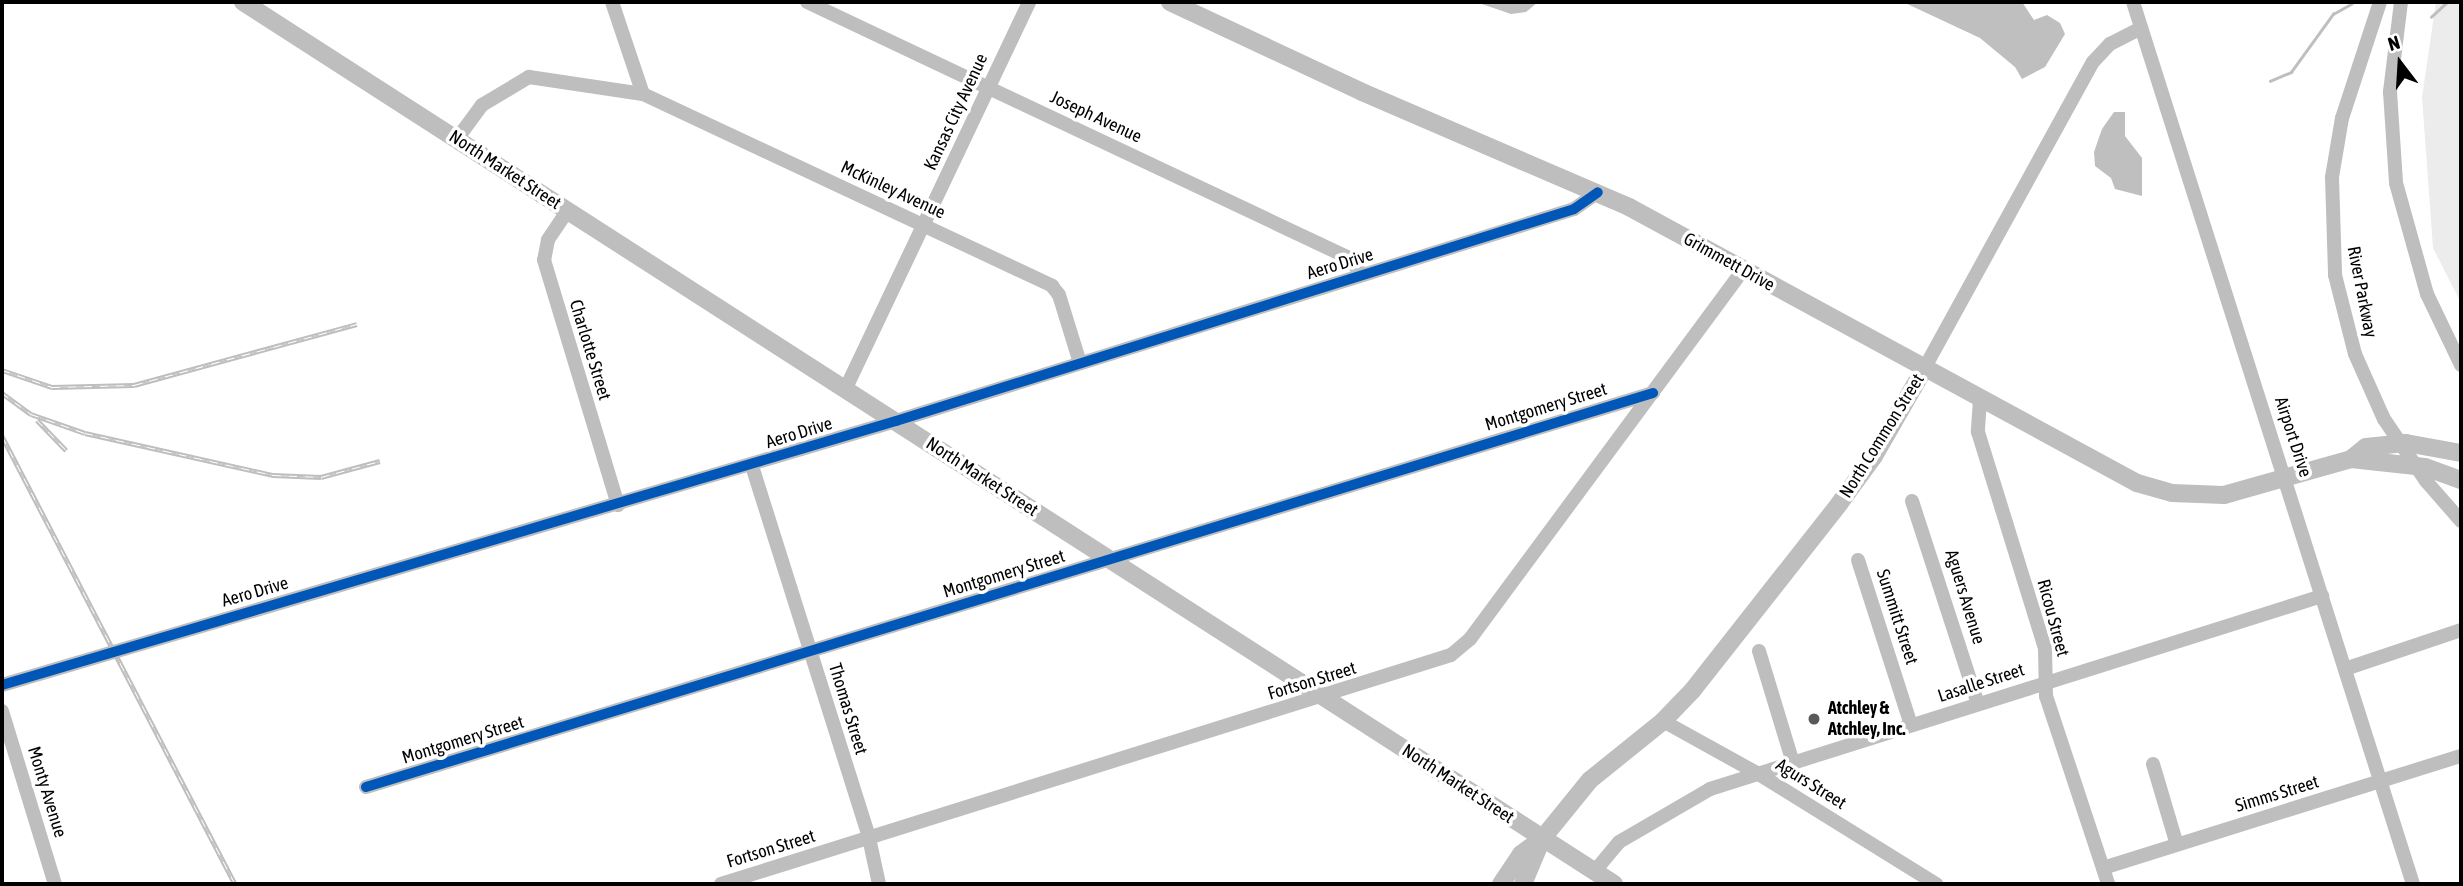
<!DOCTYPE html>
<style>
body{margin:0}
#map{position:relative;width:2463px;height:886px;overflow:hidden;background:#fff;font-family:"Asap Condensed",sans-serif}
div>[style]{position:absolute}
.green>*{inset:0;background:#ececec}
.water>*{inset:0;background:#bfbfbf}
.stream>*{height:2.5px;margin:-1.25px;padding:0 1.25px;transform-origin:1.25px;border-radius:1.25px;background:#bfbfbf}
.minor>*{height:14px;margin:-7px;padding:0 7px;transform-origin:7px;border-radius:7px;background:#bebebe}
.major>*{height:18px;margin:-9px;padding:0 9px;transform-origin:9px;border-radius:9px;background:#bebebe}
.rail>*{height:5px;margin-top:-2.5px;transform-origin:0;background:repeating-linear-gradient(90deg,#fff 0 8px,#bebebe 0 16px);box-sizing:border-box;border-block:2px solid #bebebe}
.cycleway>*{height:10px;margin:-5px;padding:0 5px;transform-origin:5px;border-radius:5px;background:#0057b8}
.dots>*{width:19px;height:19px;translate:-50% -50%;box-sizing:border-box;border:4px solid #fff;border-radius:50%}
span{translate:-50% -50%;white-space:nowrap;text-align:center;line-height:1.15;-webkit-text-stroke:7px #fff;paint-order:stroke}
.street-label{font-size:18px;color:#000}
.poi-label{font-size:18px;color:#000;font-weight:700}
.left{translate:0 -50%;text-align:left}
.frame{position:absolute;inset:0;border:4px solid #000;pointer-events:none}
.north{position:absolute;left:2365px;top:28px;width:70px;height:70px;-webkit-text-stroke:5px #fff;paint-order:stroke;rotate:343deg;font-size:19px;font-weight:700;line-height:28px;text-align:center;color:#000}
.north::after{content:'';display:block;margin:auto;width:24px;height:32px;background:#000;clip-path:polygon(50% 0,100% 100%,50% 72%,0 100%)}
</style>
<div id="map">
<div class="green">
<i style="clip-path:polygon(2436px 2px,2461px 2px,2461px 303px,2433px 248px,2422px 97px)"></i>
</div>
<div class="water">
<i style="clip-path:polygon(1476px 2px,1538px 2px,1526px 12px,1511px 14px)"></i>
<i style="clip-path:polygon(1903px 2px,2022px 2px,2034px 20px,2047px 15px,2060px 23px,2065px 34px,2045px 67px,2022px 79px,2015px 67px,1980px 38px)"></i>
<i style="clip-path:polygon(2114px 112px,2125px 112px,2125px 136px,2142px 158px,2142px 196px,2115px 189px,2111px 178px,2095px 166px,2094px 152px,2102px 129px)"></i>
</div>
<div class="stream">
<i style="left:2431px;top:17px;width:22px;rotate:-43deg"></i>
<i style="left:2270px;top:81px;width:23px;rotate:-23deg"></i>
<i style="left:2291px;top:72px;width:72px;rotate:-54.1deg"></i>
<i style="left:2333px;top:14px;width:21px;rotate:-29deg"></i>
</div>
<div class="minor">
<i style="left:612px;top:2px;width:97px;rotate:71.4deg"></i>
<i style="left:807px;top:2px;width:597px;rotate:25.28deg"></i>
<i style="left:1347px;top:257px;width:24px;rotate:48deg"></i>
<i style="left:2133px;top:2px;width:925px;rotate:72.39deg"></i>
<i style="left:2380px;top:2px;width:122px;rotate:108.1deg"></i>
<i style="left:2342px;top:118px;width:60px;rotate:99.6deg"></i>
<i style="left:2332px;top:177px;width:98px;rotate:88.2deg"></i>
<i style="left:2335px;top:275px;width:81px;rotate:75.8deg"></i>
<i style="left:2355px;top:354px;width:71px;rotate:66deg"></i>
<i style="left:2384px;top:419px;width:75px;rotate:55.9deg"></i>
<i style="left:2426px;top:481px;width:53px;rotate:48.8deg"></i>
<i style="left:2401px;top:2px;width:91px;rotate:97deg"></i>
<i style="left:2390px;top:92px;width:91px;rotate:86.2deg"></i>
<i style="left:2396px;top:183px;width:115px;rotate:74.4deg"></i>
<i style="left:2427px;top:294px;width:79px;rotate:64.4deg"></i>
<i style="left:457px;top:139px;width:42px;rotate:-53.7deg"></i>
<i style="left:482px;top:105px;width:55px;rotate:-30.8deg"></i>
<i style="left:529px;top:77px;width:115px;rotate:8.5deg"></i>
<i style="left:643px;top:94px;width:452px;rotate:25.1deg"></i>
<i style="left:1052px;top:286px;width:11px;rotate:52deg"></i>
<i style="left:1059px;top:295px;width:71px;rotate:72.8deg"></i>
<i style="left:568px;top:210px;width:36px;rotate:124deg"></i>
<i style="left:548px;top:240px;width:20px;rotate:101deg"></i>
<i style="left:544px;top:260px;width:256px;rotate:73.2deg"></i>
<i style="left:1924px;top:369px;width:350px;rotate:-61.2deg"></i>
<i style="left:2093px;top:62px;width:25px;rotate:-47deg"></i>
<i style="left:2110px;top:44px;width:35px;rotate:-27deg"></i>
<i style="left:845px;top:390px;width:429px;rotate:-64.6deg"></i>
<i style="left:1980px;top:400px;width:32px;rotate:94deg"></i>
<i style="left:1978px;top:432px;width:227px;rotate:72.8deg"></i>
<i style="left:2045px;top:649px;width:47px;rotate:88.8deg"></i>
<i style="left:2046px;top:696px;width:198px;rotate:71.7deg"></i>
<i style="left:752px;top:466px;width:390px;rotate:72.5deg"></i>
<i style="left:869px;top:838px;width:47px;rotate:77.7deg"></i>
<i style="left:1912px;top:501px;width:213px;rotate:72deg"></i>
<i style="left:1858px;top:560px;width:173px;rotate:72.2deg"></i>
<i style="left:1759px;top:651px;width:117px;rotate:73.1deg"></i>
<i style="left:2345px;top:669px;width:122px;rotate:-18.6deg"></i>
<i style="left:2px;top:685px;width:932px;rotate:-16.45deg"></i>
<i style="left:896px;top:421px;width:710px;rotate:-17.36deg"></i>
<i style="left:1574px;top:209px;width:29px;rotate:-35deg"></i>
<i style="left:2px;top:711px;width:181px;rotate:73deg"></i>
<i style="left:1663px;top:721px;width:107px;rotate:29deg"></i>
<i style="left:1757px;top:773px;width:211px;rotate:31.8deg"></i>
<i style="left:2153px;top:764px;width:84px;rotate:73.5deg"></i>
<i style="left:366px;top:787px;width:1346px;rotate:-17.02deg"></i>
<i style="left:2103px;top:868px;width:375px;rotate:-17.4deg"></i>
<i style="left:1594px;top:872px;width:39px;rotate:-50deg"></i>
<i style="left:1619px;top:842px;width:105px;rotate:-30.2deg"></i>
<i style="left:1710px;top:789px;width:642px;rotate:-17.5deg"></i>
<i style="left:721px;top:884px;width:765px;rotate:-17.42deg"></i>
<i style="left:1451px;top:655px;width:25px;rotate:-40deg"></i>
<i style="left:1470px;top:639px;width:459px;rotate:-53.5deg"></i>
</div>
<div class="major">
<i style="left:243px;top:2px;width:1630px;rotate:32.75deg"></i>
<i style="left:1170px;top:2px;width:212px;rotate:25.1deg"></i>
<i style="left:1362px;top:92px;width:291px;rotate:23.3deg"></i>
<i style="left:1629px;top:207px;width:578px;rotate:28.52deg"></i>
<i style="left:2137px;top:483px;width:36px;rotate:16deg"></i>
<i style="left:2172px;top:493px;width:52px;rotate:2.2deg"></i>
<i style="left:2224px;top:495px;width:132px;rotate:-15.8deg"></i>
<i style="left:2351px;top:459px;width:19px;rotate:-39deg"></i>
<i style="left:2366px;top:447px;width:40px;rotate:-5.7deg"></i>
<i style="left:2406px;top:443px;width:56px;rotate:10.3deg"></i>
<i style="left:2351px;top:459px;width:74px;rotate:6.2deg"></i>
<i style="left:2425px;top:467px;width:38px;rotate:20deg"></i>
<i style="left:1501px;top:884px;width:36px;rotate:-56deg"></i>
<i style="left:1521px;top:854px;width:26px;rotate:-36deg"></i>
<i style="left:1542px;top:839px;width:76px;rotate:-50.9deg"></i>
<i style="left:1590px;top:780px;width:94px;rotate:-38.9deg"></i>
<i style="left:1663px;top:721px;width:42px;rotate:-46deg"></i>
<i style="left:1692px;top:691px;width:238px;rotate:-51.8deg"></i>
<i style="left:1839px;top:504px;width:59px;rotate:-53.9deg"></i>
<i style="left:1874px;top:456px;width:100px;rotate:-60.1deg"></i>
<i style="left:1523px;top:884px;width:49px;rotate:-67.1deg"></i>
</div>
<div class="rail">
<i style="left:2px;top:370px;width:53px;rotate:18.8deg"></i>
<i style="left:52px;top:387px;width:82px;rotate:-1.4deg"></i>
<i style="left:134px;top:385px;width:231px;rotate:-15.3deg"></i>
<i style="left:2px;top:393px;width:36px;rotate:36deg"></i>
<i style="left:31px;top:414px;width:57px;rotate:19.4deg"></i>
<i style="left:85px;top:433px;width:193px;rotate:12.6deg"></i>
<i style="left:273px;top:475px;width:48px;rotate:2.4deg"></i>
<i style="left:321px;top:477px;width:61px;rotate:-15.2deg"></i>
<i style="left:37px;top:420px;width:42px;rotate:46deg"></i>
<i style="left:2px;top:436px;width:505px;rotate:62.52deg"></i>
</div>
<div class="cycleway">
<i style="left:2px;top:685px;width:932px;rotate:-16.45deg"></i>
<i style="left:896px;top:421px;width:710px;rotate:-17.36deg"></i>
<i style="left:1574px;top:209px;width:29px;rotate:-35deg"></i>
<i style="left:366px;top:787px;width:1346px;rotate:-17.02deg"></i>
</div>
<div class="dots">
<i style="left:1814px;top:719px;background:#595959"></i>
</div>
<div class="street-label">
<span style="left:956px;top:112px;rotate:-65deg">Kansas City Avenue</span>
<span style="left:1096px;top:117px;rotate:25deg">Joseph Avenue</span>
<span style="left:505px;top:170px;rotate:33deg">North Market Street</span>
<span style="left:893px;top:190px;rotate:25deg">McKinley Avenue</span>
<span style="left:1729px;top:262px;rotate:29deg">Grimmett Drive</span>
<span style="left:1340px;top:264px;rotate:-17deg">Aero Drive</span>
<span style="left:2362px;top:292px;rotate:79deg">River Parkway</span>
<span style="left:590px;top:350px;rotate:73deg">Charlotte Street</span>
<span style="left:1546px;top:407px;rotate:-17deg">Montgomery Street</span>
<span style="left:799px;top:433px;rotate:-17deg">Aero Drive</span>
<span style="left:1882px;top:436px;rotate:-58deg">North Common Street</span>
<span style="left:2293px;top:437px;rotate:72deg">Airport Drive</span>
<span style="left:982px;top:477px;rotate:33deg">North Market Street</span>
<span style="left:1004px;top:574px;rotate:-17deg">Montgomery Street</span>
<span style="left:255px;top:592px;rotate:-16deg">Aero Drive</span>
<span style="left:1965px;top:597px;rotate:73deg">Aguers Avenue</span>
<span style="left:1897px;top:617px;rotate:72deg">Summitt Street</span>
<span style="left:2053px;top:618px;rotate:75deg">Ricou Street</span>
<span style="left:1312px;top:681px;rotate:-17deg">Fortson Street</span>
<span style="left:1981px;top:683px;rotate:-18deg">Lasalle Street</span>
<span style="left:848px;top:709px;rotate:73deg">Thomas Street</span>
<span style="left:463px;top:740px;rotate:-17deg">Montgomery Street</span>
<span style="left:1458px;top:784px;rotate:33deg">North Market Street</span>
<span style="left:1811px;top:784px;rotate:32deg">Agurs Street</span>
<span style="left:47px;top:792px;rotate:73deg">Monty Avenue</span>
<span style="left:2277px;top:794px;rotate:-17deg">Simms Street</span>
<span style="left:771px;top:849px;rotate:-17deg">Fortson Street</span>
</div>
<div class="poi-label">
<span class="left" style="left:1828px;top:719px">Atchley &amp;<br>Atchley, Inc.</span>
</div>
<div class="frame"></div>
<div class="north">N</div>
</div>
